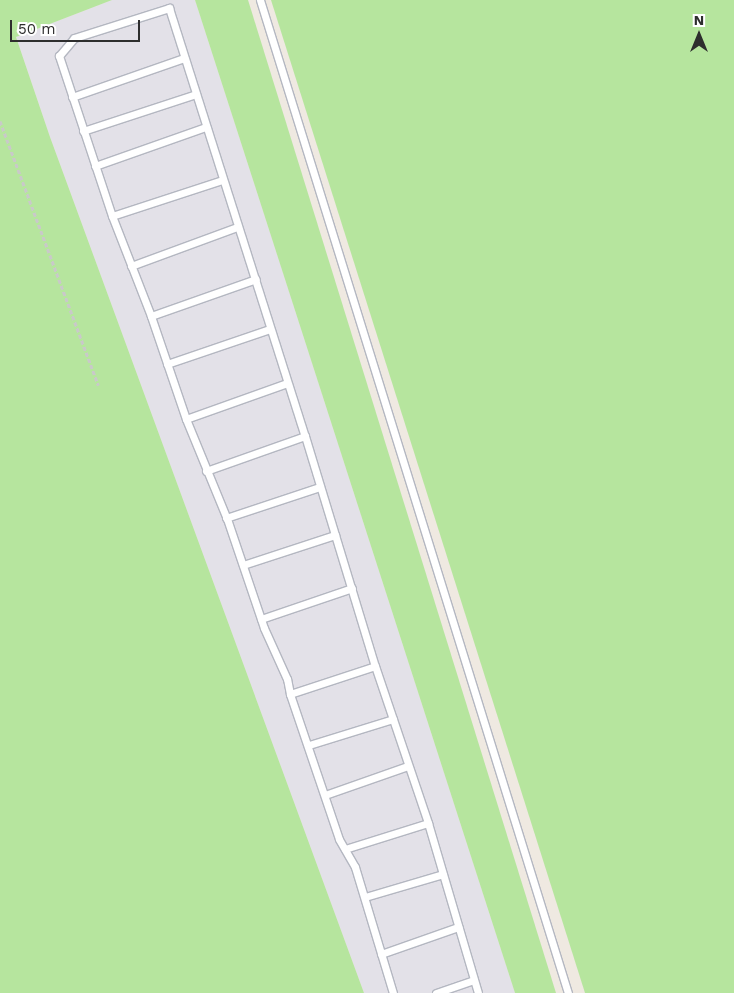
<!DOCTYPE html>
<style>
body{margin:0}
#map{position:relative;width:734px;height:993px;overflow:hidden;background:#efe9e1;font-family:"Work Sans",sans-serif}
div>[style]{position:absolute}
.industrial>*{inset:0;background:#e3e1e8}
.green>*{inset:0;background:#b6e59e}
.path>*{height:3px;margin-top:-1.5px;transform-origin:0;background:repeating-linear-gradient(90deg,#c9c9c9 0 4px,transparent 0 6.5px)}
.roads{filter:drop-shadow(1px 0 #b4b7c1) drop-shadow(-1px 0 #b4b7c1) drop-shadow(0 1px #b4b7c1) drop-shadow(0 -1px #b4b7c1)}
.service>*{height:7px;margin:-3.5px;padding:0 3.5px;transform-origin:3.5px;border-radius:3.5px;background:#fff}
span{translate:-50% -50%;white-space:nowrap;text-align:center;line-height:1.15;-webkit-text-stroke:4px #fff;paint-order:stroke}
.north{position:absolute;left:674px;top:10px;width:50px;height:50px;-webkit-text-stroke:4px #fff;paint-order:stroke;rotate:0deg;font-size:14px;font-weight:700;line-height:20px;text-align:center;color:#2e2e2e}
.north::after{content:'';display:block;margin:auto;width:18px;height:22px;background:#2e2e2e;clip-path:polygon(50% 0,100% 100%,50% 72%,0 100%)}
.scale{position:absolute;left:10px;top:20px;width:130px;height:22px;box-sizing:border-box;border:2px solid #2e2e2e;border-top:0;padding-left:6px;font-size:15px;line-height:18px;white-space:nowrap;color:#2e2e2e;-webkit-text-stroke:4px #fff;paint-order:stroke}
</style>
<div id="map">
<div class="industrial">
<i style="clip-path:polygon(112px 0,195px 0,515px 993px,364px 993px,50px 137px,16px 37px)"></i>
</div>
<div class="green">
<i style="clip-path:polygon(0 0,112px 0,16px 37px,50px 137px,364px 993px,0 993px)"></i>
<i style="clip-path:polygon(195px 0,248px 0,556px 993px,515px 993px)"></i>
<i style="clip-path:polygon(271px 0,734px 0,734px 993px,585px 993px)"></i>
</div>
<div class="path">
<i style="left:0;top:121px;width:282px;rotate:69.6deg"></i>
</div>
<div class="roads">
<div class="service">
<i style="left:260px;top:0;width:1040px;rotate:72.77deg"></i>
<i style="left:72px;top:97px;width:119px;rotate:-19.2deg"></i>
<i style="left:83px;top:131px;width:119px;rotate:-18.1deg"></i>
<i style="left:95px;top:166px;width:118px;rotate:-19.4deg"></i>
<i style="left:112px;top:216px;width:116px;rotate:-18.1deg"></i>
<i style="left:131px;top:266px;width:113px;rotate:-20.2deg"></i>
<i style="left:151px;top:316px;width:111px;rotate:-19.4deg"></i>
<i style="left:167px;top:364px;width:109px;rotate:-18.8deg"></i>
<i style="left:186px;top:419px;width:107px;rotate:-19.6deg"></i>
<i style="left:206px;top:471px;width:105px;rotate:-19.5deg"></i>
<i style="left:226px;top:518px;width:99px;rotate:-18.3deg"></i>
<i style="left:243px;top:565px;width:97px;rotate:-18.1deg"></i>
<i style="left:261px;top:619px;width:96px;rotate:-18.8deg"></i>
<i style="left:290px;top:694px;width:89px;rotate:-18.2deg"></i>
<i style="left:309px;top:745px;width:88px;rotate:-17.2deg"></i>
<i style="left:325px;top:795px;width:88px;rotate:-19.3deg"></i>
<i style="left:345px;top:849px;width:87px;rotate:-17.4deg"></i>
<i style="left:365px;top:897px;width:81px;rotate:-16.4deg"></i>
<i style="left:381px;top:954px;width:82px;rotate:-19.3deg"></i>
<i style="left:393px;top:993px;width:132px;rotate:-106.8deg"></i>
<i style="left:355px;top:867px;width:32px;rotate:-120deg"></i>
<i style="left:339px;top:839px;width:153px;rotate:-108.7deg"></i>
<i style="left:290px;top:694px;width:15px;rotate:-101deg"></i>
<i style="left:287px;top:679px;width:56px;rotate:-114.3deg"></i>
<i style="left:264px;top:628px;width:115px;rotate:-108.7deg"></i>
<i style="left:227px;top:519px;width:108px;rotate:-112.3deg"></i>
<i style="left:186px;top:419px;width:109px;rotate:-108.8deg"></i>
<i style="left:151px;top:316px;width:107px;rotate:-111.3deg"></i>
<i style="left:112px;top:216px;width:169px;rotate:-108.3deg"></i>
<i style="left:59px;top:56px;width:23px;rotate:-50deg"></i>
<i style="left:74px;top:38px;width:100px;rotate:-17.5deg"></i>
<i style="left:169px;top:8px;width:449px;rotate:72.4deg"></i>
<i style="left:305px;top:436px;width:240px;rotate:73.1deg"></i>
<i style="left:375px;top:666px;width:166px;rotate:71.3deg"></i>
<i style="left:428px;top:823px;width:177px;rotate:73.6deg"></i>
<i style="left:436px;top:993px;width:40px;rotate:-18.9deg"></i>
</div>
</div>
<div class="north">N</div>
<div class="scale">50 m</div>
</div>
